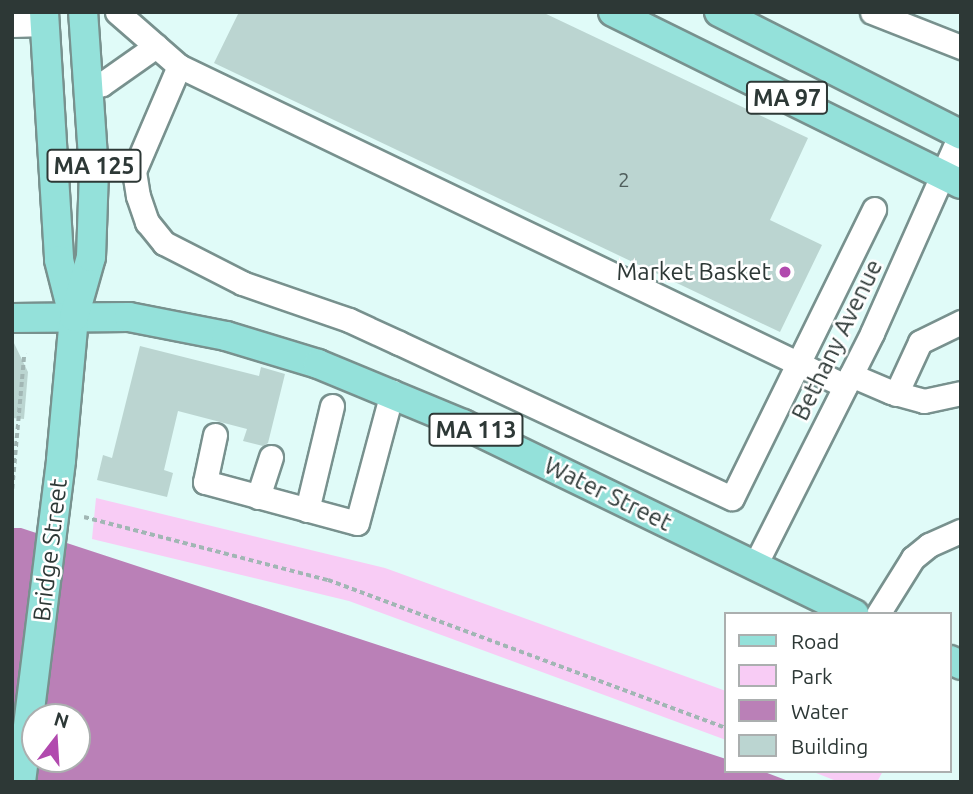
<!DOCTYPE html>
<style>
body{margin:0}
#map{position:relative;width:973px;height:794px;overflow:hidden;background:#e0fbf8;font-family:Ubuntu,sans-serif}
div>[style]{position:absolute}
.green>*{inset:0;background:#f8ccf5}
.water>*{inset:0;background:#ba80b7}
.building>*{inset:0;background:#bbd5d1}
.path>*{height:3.5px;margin-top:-1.75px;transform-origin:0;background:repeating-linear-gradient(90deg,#a1b6b4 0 5px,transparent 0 8.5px)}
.roads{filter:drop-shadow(2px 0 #78918e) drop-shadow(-2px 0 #78918e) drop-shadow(0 2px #78918e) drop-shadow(0 -2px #78918e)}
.minor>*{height:23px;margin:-11.5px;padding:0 11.5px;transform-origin:11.5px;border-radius:11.5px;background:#fff}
.major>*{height:28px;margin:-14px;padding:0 14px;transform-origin:14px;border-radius:14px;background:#94e1da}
.dots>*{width:19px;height:19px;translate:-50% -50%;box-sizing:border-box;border:4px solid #fff;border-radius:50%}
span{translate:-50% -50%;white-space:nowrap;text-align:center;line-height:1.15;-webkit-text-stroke:5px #fff;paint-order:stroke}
.number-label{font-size:21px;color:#505f5d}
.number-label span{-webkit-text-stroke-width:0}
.shield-label span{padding:2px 5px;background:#fff;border:2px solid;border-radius:5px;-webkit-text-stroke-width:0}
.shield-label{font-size:23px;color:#2d3836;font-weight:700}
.poi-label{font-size:24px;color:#2d3836}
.right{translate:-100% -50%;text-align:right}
.street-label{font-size:24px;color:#2d3836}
.frame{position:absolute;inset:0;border:14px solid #2d3836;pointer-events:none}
.legend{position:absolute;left:724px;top:612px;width:228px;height:161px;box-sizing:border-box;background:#fff;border:2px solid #abafaf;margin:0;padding:9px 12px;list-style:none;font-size:21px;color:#2d3836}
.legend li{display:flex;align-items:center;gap:14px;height:35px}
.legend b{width:35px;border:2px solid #abafaf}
.north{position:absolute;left:21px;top:703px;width:70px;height:70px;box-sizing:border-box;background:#fff;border:2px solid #abafaf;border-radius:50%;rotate:17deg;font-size:19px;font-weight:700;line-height:28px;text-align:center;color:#2d3836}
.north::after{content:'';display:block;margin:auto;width:24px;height:32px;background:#b14aae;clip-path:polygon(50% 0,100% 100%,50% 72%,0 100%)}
</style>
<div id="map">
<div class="green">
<i style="clip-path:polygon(96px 498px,385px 568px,726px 691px,726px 740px,349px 601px,92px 539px)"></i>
<i style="clip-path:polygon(811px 771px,883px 771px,877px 782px,839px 782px)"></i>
</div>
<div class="water">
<i style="clip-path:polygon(evenodd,12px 528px,21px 528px,726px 759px,726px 771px,762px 771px,791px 782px,12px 782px,12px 528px,35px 717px,77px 717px,77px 759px,35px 759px,35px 717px)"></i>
</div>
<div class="building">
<i style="clip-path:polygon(239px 12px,542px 12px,808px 138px,770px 220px,822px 245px,780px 332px,214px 63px)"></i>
<i style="clip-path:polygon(12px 339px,28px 372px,24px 419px,12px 418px)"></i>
<i style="clip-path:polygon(140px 346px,259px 376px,261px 367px,285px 374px,268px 443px,263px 446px,243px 441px,247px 429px,178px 411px,164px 470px,173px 473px,167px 497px,97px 480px,103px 455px,112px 458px)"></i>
</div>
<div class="path">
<i style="left:12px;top:489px;width:136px;rotate:-84.9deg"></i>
<i style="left:84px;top:517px;width:252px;rotate:14.5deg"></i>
<i style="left:328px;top:580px;width:425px;rotate:20.4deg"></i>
</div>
<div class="roads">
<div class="minor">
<i style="left:117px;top:12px;width:82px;rotate:41.1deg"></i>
<i style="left:179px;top:66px;width:739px;rotate:25.66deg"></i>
<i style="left:872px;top:12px;width:96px;rotate:21.5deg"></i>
<i style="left:12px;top:25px;width:32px;rotate:-2deg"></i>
<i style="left:179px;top:66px;width:114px;rotate:113.2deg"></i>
<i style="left:134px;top:171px;width:25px;rotate:81deg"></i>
<i style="left:138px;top:196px;width:28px;rotate:71deg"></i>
<i style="left:147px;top:222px;width:27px;rotate:51deg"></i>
<i style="left:164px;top:243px;width:88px;rotate:27.1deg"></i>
<i style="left:242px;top:283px;width:113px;rotate:19.1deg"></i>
<i style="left:349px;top:320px;width:55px;rotate:24.7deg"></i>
<i style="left:399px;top:343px;width:367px;rotate:25deg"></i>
<i style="left:732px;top:498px;width:322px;rotate:-63.8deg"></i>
<i style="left:87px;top:87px;width:15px;rotate:-11deg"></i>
<i style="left:102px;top:84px;width:66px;rotate:-35.1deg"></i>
<i style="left:851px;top:375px;width:43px;rotate:23deg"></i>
<i style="left:891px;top:392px;width:34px;rotate:15deg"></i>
<i style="left:924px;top:401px;width:38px;rotate:-12deg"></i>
<i style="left:896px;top:394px;width:57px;rotate:-65.2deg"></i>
<i style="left:920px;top:342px;width:46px;rotate:-26deg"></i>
<i style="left:215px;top:435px;width:48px;rotate:102deg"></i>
<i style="left:205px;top:482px;width:157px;rotate:15.1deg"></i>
<i style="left:357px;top:523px;width:136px;rotate:-75deg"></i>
<i style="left:258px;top:497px;width:42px;rotate:-72deg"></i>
<i style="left:307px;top:510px;width:107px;rotate:-76.5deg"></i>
<i style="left:755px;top:565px;width:260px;rotate:-63.2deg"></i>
<i style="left:872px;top:333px;width:217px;rotate:-66deg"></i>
<i style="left:878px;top:614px;width:66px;rotate:-58deg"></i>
<i style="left:913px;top:558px;width:21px;rotate:-39deg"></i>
<i style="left:929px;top:545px;width:35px;rotate:-24deg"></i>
</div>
<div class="major">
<i style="left:44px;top:12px;width:248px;rotate:86.5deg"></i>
<i style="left:59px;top:260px;width:57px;rotate:75.7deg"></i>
<i style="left:613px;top:12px;width:388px;rotate:26.3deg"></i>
<i style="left:719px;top:12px;width:271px;rotate:26.9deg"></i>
<i style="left:12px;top:318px;width:117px;rotate:-0.5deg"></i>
<i style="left:129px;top:317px;width:99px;rotate:11.1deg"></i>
<i style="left:226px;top:336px;width:96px;rotate:16.9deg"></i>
<i style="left:318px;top:364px;width:157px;rotate:22.5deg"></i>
<i style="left:463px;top:424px;width:435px;rotate:25.9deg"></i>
<i style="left:950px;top:660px;width:12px;rotate:24deg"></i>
<i style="left:21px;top:782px;width:324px;rotate:-82.9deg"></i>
<i style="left:61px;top:460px;width:144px;rotate:-84.8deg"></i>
<i style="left:74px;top:317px;width:62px;rotate:-74.2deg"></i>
<i style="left:91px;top:257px;width:85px;rotate:-88deg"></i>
<i style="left:94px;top:172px;width:160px;rotate:-93.9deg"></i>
</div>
</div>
<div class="dots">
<i style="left:785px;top:272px;background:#b14aae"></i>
</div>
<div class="number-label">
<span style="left:624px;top:179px">2</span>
</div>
<div class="shield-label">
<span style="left:787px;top:98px">MA 97</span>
<span style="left:94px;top:166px">MA 125</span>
<span style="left:476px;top:430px">MA 113</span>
</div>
<div class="poi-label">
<span class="right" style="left:771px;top:272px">Market Basket</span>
</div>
<div class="street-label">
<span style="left:837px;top:340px;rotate:-64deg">Bethany Avenue</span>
<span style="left:608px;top:494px;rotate:26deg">Water Street</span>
<span style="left:50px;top:550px;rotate:-83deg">Bridge Street</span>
</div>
<div class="frame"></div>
<ul class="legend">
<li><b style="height:9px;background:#94e1da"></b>Road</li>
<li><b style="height:19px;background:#f8ccf5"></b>Park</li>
<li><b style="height:19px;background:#ba80b7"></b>Water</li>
<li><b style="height:19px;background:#bbd5d1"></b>Building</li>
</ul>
<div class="north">N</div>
</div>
